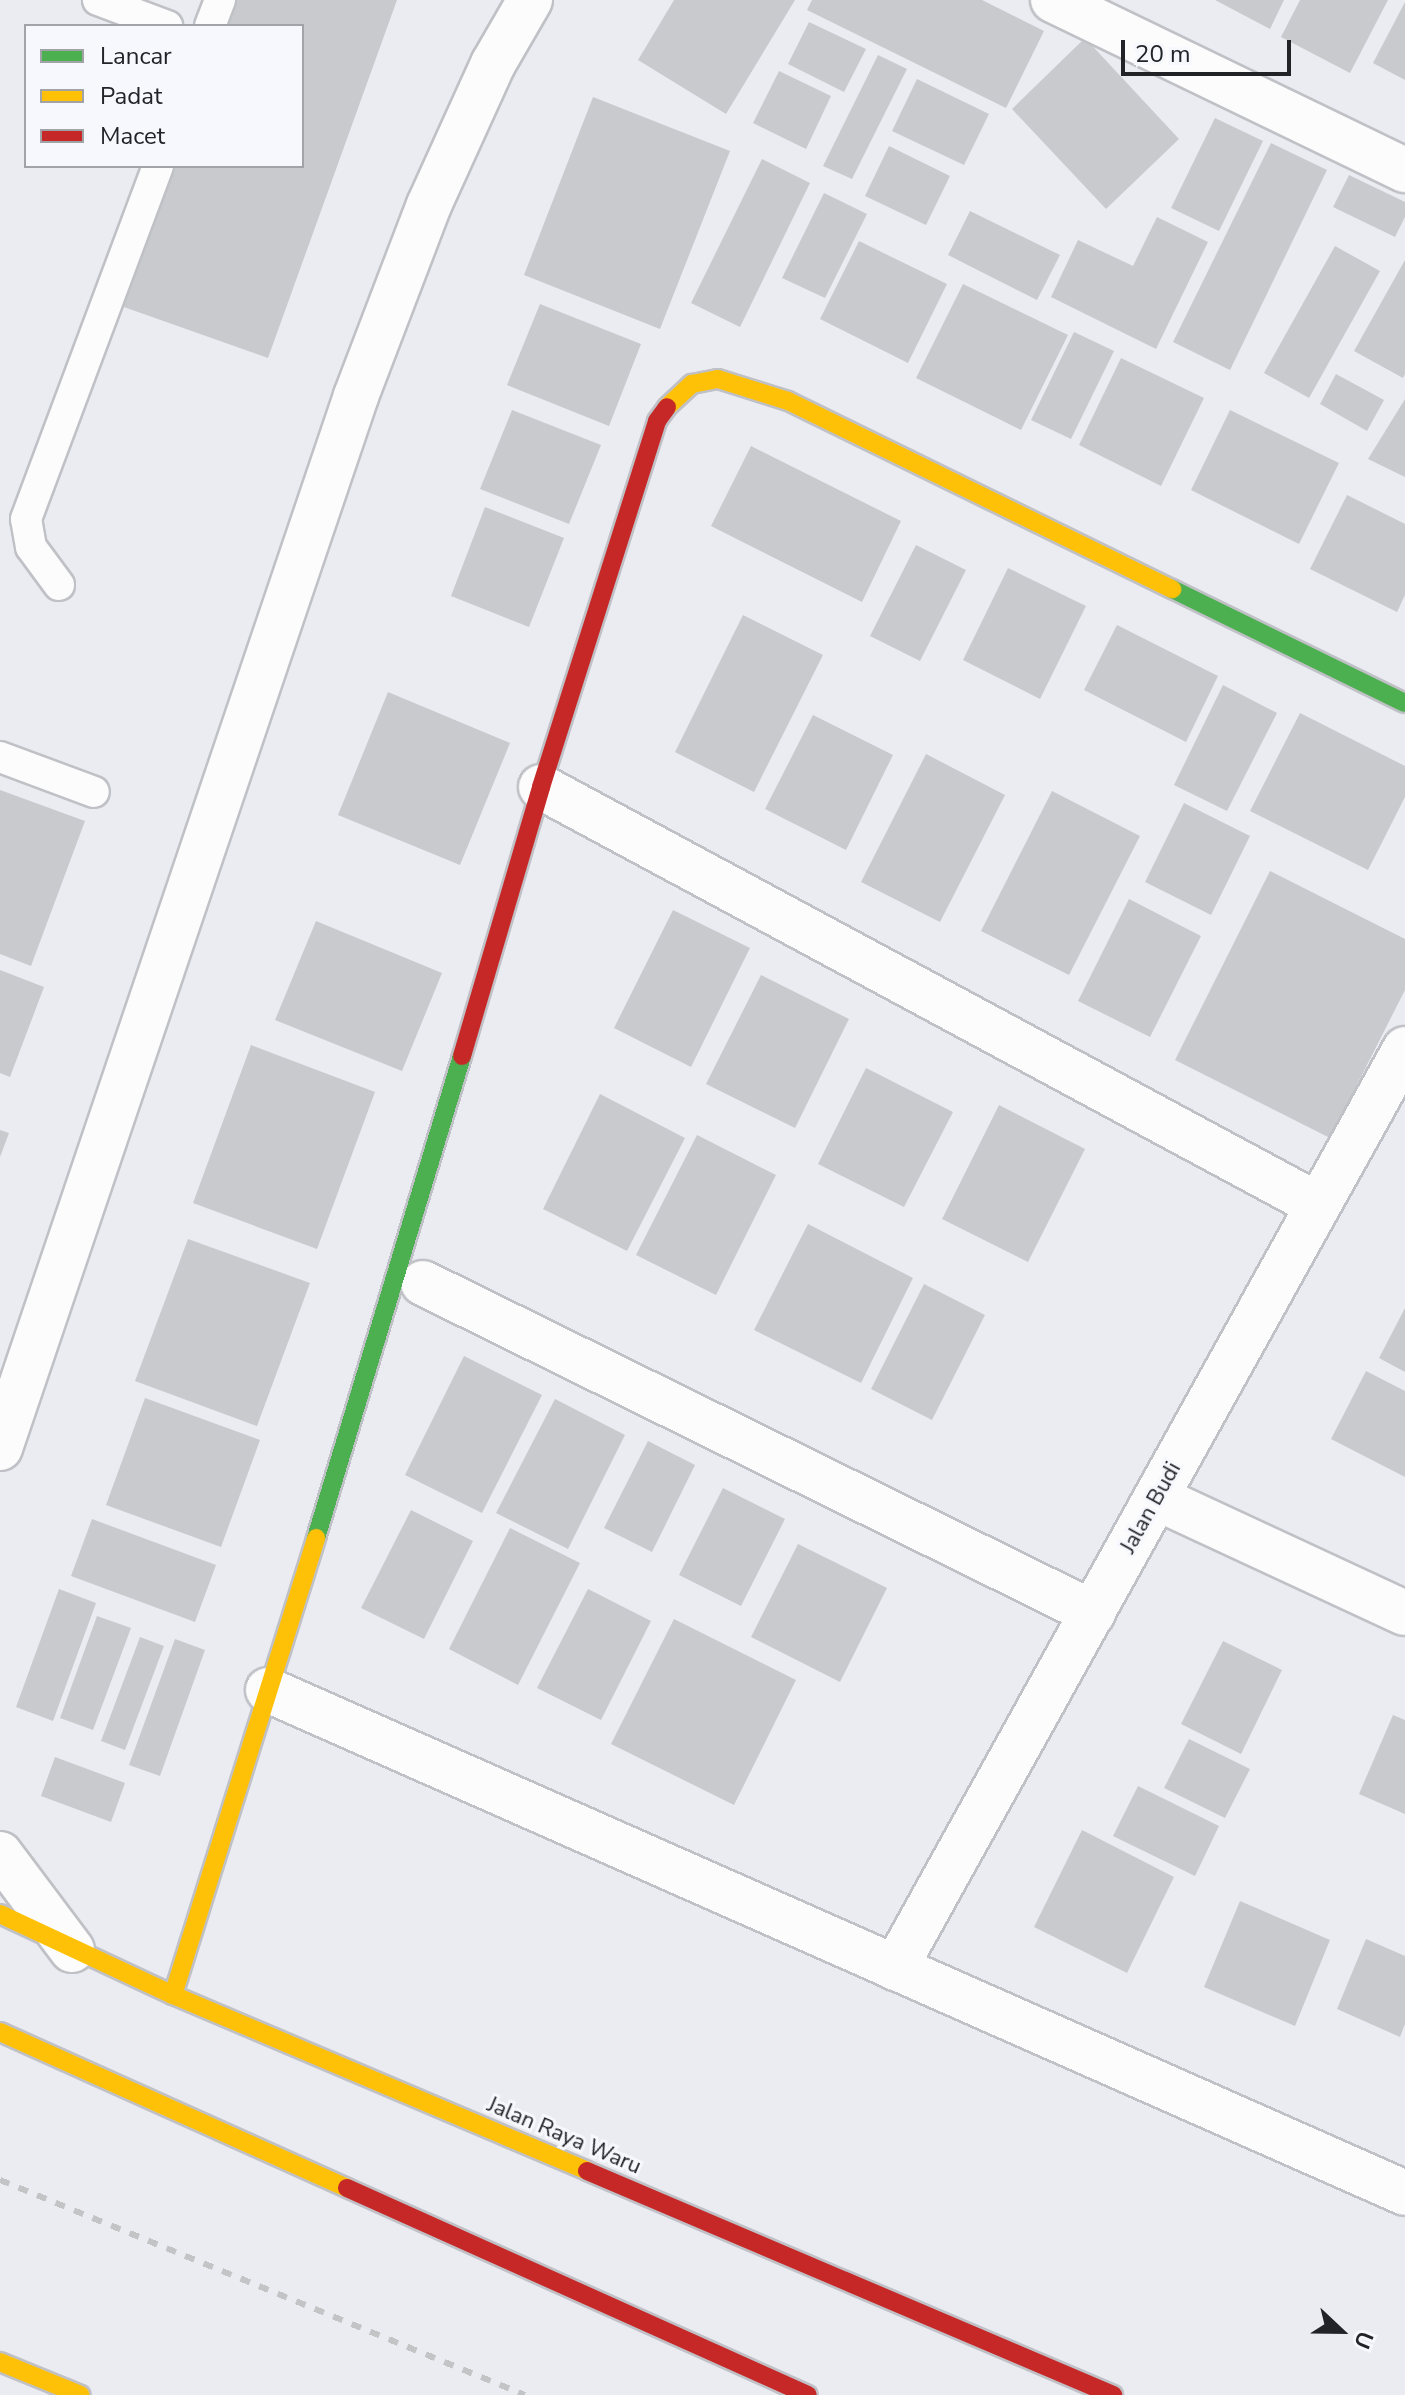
<!DOCTYPE html>
<style>
body{margin:0}
#map{position:relative;width:1405px;height:2395px;overflow:hidden;background:#eaecf2;font-family:"Nunito Sans",sans-serif}
div>[style]{position:absolute}
.building>*{inset:0;background:#c8cace}
.roads{filter:drop-shadow(2px 0 #c0c1c6) drop-shadow(-2px 0 #c0c1c6) drop-shadow(0 2px #c0c1c6) drop-shadow(0 -2px #c0c1c6)}
.lane>*{height:30px;margin:-15px;padding:0 15px;transform-origin:15px;border-radius:15px;background:#fcfcfd}
.street>*{height:44px;margin:-22px;padding:0 22px;transform-origin:22px;border-radius:22px;background:#fcfcfd}
.fast>*{height:18px;margin:-9px;padding:0 9px;transform-origin:9px;border-radius:9px;background:#4caf50}
.slow>*{height:18px;margin:-9px;padding:0 9px;transform-origin:9px;border-radius:9px;background:#ffc107}
.jam>*{height:18px;margin:-9px;padding:0 9px;transform-origin:9px;border-radius:9px;background:#c62828}
.rail>*{height:6px;margin-top:-3px;transform-origin:0;background:repeating-linear-gradient(90deg,#c3c4c6 0 10px,transparent 0 20px)}
span{translate:-50% -50%;white-space:nowrap;text-align:center;line-height:1.15;-webkit-text-stroke:6px #f7f8fd;paint-order:stroke}
.street-label{font-size:22px;color:#212327}
.legend{position:absolute;left:24px;top:24px;width:280px;height:144px;box-sizing:border-box;background:#f7f8fd;border:2px solid #a1a3a7;margin:0;padding:10px 14px;list-style:none;font-size:24px;color:#212327}
.legend li{display:flex;align-items:center;gap:16px;height:40px}
.legend b{width:40px;border:2px solid #a1a3a7}
.north{position:absolute;left:1301px;top:2291px;width:80px;height:80px;-webkit-text-stroke:6px #f7f8fd;paint-order:stroke;rotate:112deg;font-size:22px;font-weight:700;line-height:32px;text-align:center;color:#212327}
.north::after{content:'';display:block;margin:auto;width:28px;height:36px;background:#212327;clip-path:polygon(50% 0,100% 100%,50% 72%,0 100%)}
.scale{position:absolute;left:1121px;top:40px;width:170px;height:36px;box-sizing:border-box;border:4px solid #212327;border-top:0;padding-left:10px;font-size:24px;line-height:28px;white-space:nowrap;color:#212327;-webkit-text-stroke:6px #f7f8fd;paint-order:stroke}
</style>
<div id="map">
<div class="building">
<i style="clip-path:polygon(230px 0,397px 0,268px 358px,121px 306px,171px 166px,302px 166px,302px 26px,221px 26px)"></i>
<i style="clip-path:polygon(674px 0,795px 0,726px 114px,638px 60px)"></i>
<i style="clip-path:polygon(812px 0,982px 0,1044px 31px,1006px 108px,807px 10px)"></i>
<i style="clip-path:polygon(1215px 0,1284px 0,1270px 29px)"></i>
<i style="clip-path:polygon(1300px 0,1388px 0,1350px 73px,1281px 37px)"></i>
<i style="clip-path:polygon(1405px 2px,1405px 80px,1373px 63px)"></i>
<i style="clip-path:polygon(809px 22px,866px 49px,844px 92px,788px 64px)"></i>
<i style="clip-path:polygon(1085px 38px,1179px 139px,1106px 209px,1012px 109px)"></i>
<i style="clip-path:polygon(878px 55px,907px 69px,852px 179px,823px 166px)"></i>
<i style="clip-path:polygon(779px 71px,831px 96px,806px 149px,753px 123px)"></i>
<i style="clip-path:polygon(917px 79px,989px 114px,964px 165px,892px 131px)"></i>
<i style="clip-path:polygon(593px 97px,730px 151px,660px 329px,524px 275px)"></i>
<i style="clip-path:polygon(1215px 118px,1263px 141px,1219px 231px,1171px 208px)"></i>
<i style="clip-path:polygon(1271px 143px,1327px 170px,1230px 370px,1173px 342px)"></i>
<i style="clip-path:polygon(889px 146px,950px 176px,926px 225px,865px 196px)"></i>
<i style="clip-path:polygon(762px 159px,810px 183px,740px 327px,691px 303px)"></i>
<i style="clip-path:polygon(1349px 175px,1405px 202px,1405px 217px,1395px 237px,1333px 207px)"></i>
<i style="clip-path:polygon(824px 193px,867px 214px,825px 298px,782px 278px)"></i>
<i style="clip-path:polygon(970px 211px,1060px 255px,1037px 300px,948px 255px)"></i>
<i style="clip-path:polygon(1157px 217px,1208px 242px,1156px 349px,1051px 297px,1078px 240px,1133px 266px)"></i>
<i style="clip-path:polygon(859px 241px,947px 284px,908px 363px,820px 319px)"></i>
<i style="clip-path:polygon(1335px 246px,1380px 271px,1309px 398px,1264px 373px)"></i>
<i style="clip-path:polygon(1405px 260px,1405px 374px,1403px 378px,1354px 351px)"></i>
<i style="clip-path:polygon(963px 284px,1068px 335px,1021px 430px,916px 378px)"></i>
<i style="clip-path:polygon(540px 304px,641px 344px,609px 426px,507px 385px)"></i>
<i style="clip-path:polygon(1074px 332px,1114px 351px,1071px 439px,1031px 420px)"></i>
<i style="clip-path:polygon(1121px 358px,1204px 398px,1161px 486px,1079px 445px)"></i>
<i style="clip-path:polygon(1336px 374px,1384px 400px,1367px 431px,1320px 404px)"></i>
<i style="clip-path:polygon(1405px 399px,1405px 477px,1368px 459px)"></i>
<i style="clip-path:polygon(512px 410px,601px 445px,569px 524px,480px 489px)"></i>
<i style="clip-path:polygon(1230px 410px,1339px 463px,1299px 544px,1191px 490px)"></i>
<i style="clip-path:polygon(751px 446px,901px 521px,862px 602px,711px 526px)"></i>
<i style="clip-path:polygon(1347px 495px,1405px 524px,1405px 595px,1397px 612px,1310px 569px)"></i>
<i style="clip-path:polygon(485px 507px,564px 538px,529px 627px,451px 596px)"></i>
<i style="clip-path:polygon(916px 545px,966px 570px,920px 661px,870px 636px)"></i>
<i style="clip-path:polygon(1008px 568px,1086px 606px,1040px 699px,963px 660px)"></i>
<i style="clip-path:polygon(743px 615px,823px 655px,754px 792px,675px 752px)"></i>
<i style="clip-path:polygon(1117px 625px,1218px 676px,1186px 742px,1084px 690px)"></i>
<i style="clip-path:polygon(1223px 685px,1277px 713px,1227px 811px,1174px 785px)"></i>
<i style="clip-path:polygon(388px 692px,510px 743px,460px 865px,338px 815px)"></i>
<i style="clip-path:polygon(1300px 713px,1405px 766px,1405px 797px,1368px 870px,1250px 811px)"></i>
<i style="clip-path:polygon(813px 715px,893px 755px,846px 850px,765px 809px)"></i>
<i style="clip-path:polygon(926px 754px,1005px 795px,940px 922px,861px 882px)"></i>
<i style="clip-path:polygon(0 790px,85px 821px,31px 966px,0 954px)"></i>
<i style="clip-path:polygon(1052px 791px,1140px 836px,1069px 975px,981px 931px)"></i>
<i style="clip-path:polygon(1184px 803px,1250px 836px,1211px 915px,1145px 882px)"></i>
<i style="clip-path:polygon(1270px 871px,1405px 939px,1405px 990px,1330px 1138px,1175px 1060px)"></i>
<i style="clip-path:polygon(1129px 899px,1201px 936px,1150px 1037px,1078px 1001px)"></i>
<i style="clip-path:polygon(673px 910px,750px 948px,691px 1067px,614px 1028px)"></i>
<i style="clip-path:polygon(316px 921px,442px 973px,402px 1071px,275px 1020px)"></i>
<i style="clip-path:polygon(0 970px,44px 987px,10px 1077px,0 1073px)"></i>
<i style="clip-path:polygon(761px 975px,849px 1019px,795px 1128px,706px 1084px)"></i>
<i style="clip-path:polygon(251px 1045px,375px 1092px,317px 1249px,193px 1203px)"></i>
<i style="clip-path:polygon(866px 1068px,953px 1112px,904px 1207px,818px 1164px)"></i>
<i style="clip-path:polygon(600px 1094px,685px 1138px,627px 1251px,543px 1209px)"></i>
<i style="clip-path:polygon(999px 1105px,1085px 1149px,1028px 1262px,942px 1219px)"></i>
<i style="clip-path:polygon(0 1130px,9px 1133px,0 1157px)"></i>
<i style="clip-path:polygon(697px 1135px,776px 1175px,716px 1295px,636px 1255px)"></i>
<i style="clip-path:polygon(808px 1224px,913px 1278px,861px 1383px,754px 1330px)"></i>
<i style="clip-path:polygon(188px 1239px,310px 1283px,257px 1426px,135px 1381px)"></i>
<i style="clip-path:polygon(924px 1284px,985px 1315px,932px 1420px,871px 1389px)"></i>
<i style="clip-path:polygon(1405px 1308px,1405px 1372px,1379px 1358px)"></i>
<i style="clip-path:polygon(464px 1356px,542px 1395px,482px 1513px,405px 1475px)"></i>
<i style="clip-path:polygon(1366px 1371px,1405px 1391px,1405px 1477px,1331px 1439px)"></i>
<i style="clip-path:polygon(145px 1398px,260px 1440px,221px 1547px,106px 1505px)"></i>
<i style="clip-path:polygon(555px 1399px,625px 1435px,568px 1549px,496px 1513px)"></i>
<i style="clip-path:polygon(648px 1441px,695px 1465px,652px 1552px,604px 1528px)"></i>
<i style="clip-path:polygon(723px 1488px,785px 1519px,741px 1606px,679px 1575px)"></i>
<i style="clip-path:polygon(411px 1510px,473px 1541px,424px 1639px,361px 1608px)"></i>
<i style="clip-path:polygon(92px 1519px,216px 1565px,195px 1622px,71px 1576px)"></i>
<i style="clip-path:polygon(510px 1528px,580px 1563px,518px 1685px,449px 1649px)"></i>
<i style="clip-path:polygon(798px 1544px,887px 1588px,840px 1682px,751px 1637px)"></i>
<i style="clip-path:polygon(59px 1589px,96px 1603px,53px 1721px,16px 1707px)"></i>
<i style="clip-path:polygon(588px 1589px,651px 1621px,601px 1720px,537px 1688px)"></i>
<i style="clip-path:polygon(97px 1616px,131px 1628px,93px 1730px,60px 1718px)"></i>
<i style="clip-path:polygon(674px 1619px,796px 1680px,734px 1805px,611px 1744px)"></i>
<i style="clip-path:polygon(140px 1637px,164px 1646px,125px 1750px,101px 1741px)"></i>
<i style="clip-path:polygon(175px 1639px,205px 1650px,160px 1776px,129px 1765px)"></i>
<i style="clip-path:polygon(1223px 1641px,1282px 1670px,1241px 1754px,1181px 1724px)"></i>
<i style="clip-path:polygon(1393px 1715px,1405px 1720px,1405px 1814px,1359px 1794px)"></i>
<i style="clip-path:polygon(1189px 1739px,1250px 1769px,1225px 1818px,1164px 1788px)"></i>
<i style="clip-path:polygon(55px 1757px,125px 1783px,111px 1822px,41px 1796px)"></i>
<i style="clip-path:polygon(1138px 1786px,1219px 1826px,1195px 1876px,1113px 1836px)"></i>
<i style="clip-path:polygon(1082px 1830px,1174px 1877px,1127px 1973px,1034px 1927px)"></i>
<i style="clip-path:polygon(1240px 1901px,1330px 1940px,1295px 2026px,1204px 1987px)"></i>
<i style="clip-path:polygon(1366px 1939px,1405px 1956px,1405px 2024px,1400px 2037px,1337px 2009px)"></i>
</div>
<div class="roads">
<div class="lane">
<i style="left:98px;top:0;width:74px;rotate:20.6deg"></i>
<i style="left:210px;top:26px;width:28px;rotate:-69deg"></i>
<i style="left:59px;top:585px;width:47px;rotate:-126.4deg"></i>
<i style="left:31px;top:547px;width:28px;rotate:-100deg"></i>
<i style="left:26px;top:519px;width:377px;rotate:-69.5deg"></i>
<i style="left:0;top:757px;width:100px;rotate:20.4deg"></i>
</div>
<div class="street">
<i style="left:1053px;top:0;width:391px;rotate:25.8deg"></i>
<i style="left:541px;top:787px;width:882px;rotate:28.28deg"></i>
<i style="left:423px;top:1283px;width:747px;rotate:26.22deg"></i>
<i style="left:0;top:1448px;width:1111px;rotate:-71.3deg"></i>
<i style="left:356px;top:396px;width:204px;rotate:-69.1deg"></i>
<i style="left:429px;top:205px;width:155px;rotate:-65.6deg"></i>
<i style="left:493px;top:64px;width:74px;rotate:-60deg"></i>
<i style="left:1157px;top:1498px;width:273px;rotate:24.9deg"></i>
<i style="left:268px;top:1690px;width:1243px;rotate:23.86deg"></i>
<i style="left:0;top:1854px;width:120px;rotate:53.1deg"></i>
<i style="left:895px;top:1968px;width:1051px;rotate:-60.97deg"></i>
</div>
<div class="fast">
<i style="left:1172px;top:589px;width:259px;rotate:26.1deg"></i>
<i style="left:316px;top:1538px;width:504px;rotate:-73.15deg"></i>
</div>
<div class="slow">
<i style="left:667px;top:407px;width:34px;rotate:-43deg"></i>
<i style="left:692px;top:384px;width:26px;rotate:-11deg"></i>
<i style="left:718px;top:379px;width:73px;rotate:17.4deg"></i>
<i style="left:788px;top:401px;width:428px;rotate:26.1deg"></i>
<i style="left:0;top:1914px;width:191px;rotate:25.1deg"></i>
<i style="left:173px;top:1995px;width:450px;rotate:23deg"></i>
<i style="left:173px;top:1995px;width:479px;rotate:-72.6deg"></i>
<i style="left:0;top:2032px;width:380px;rotate:24.2deg"></i>
<i style="left:0;top:2362px;width:87px;rotate:22.2deg"></i>
</div>
<div class="jam">
<i style="left:462px;top:1056px;width:280px;rotate:-73.6deg"></i>
<i style="left:541px;top:787px;width:384px;rotate:-72.4deg"></i>
<i style="left:657px;top:421px;width:17px;rotate:-54deg"></i>
<i style="left:587px;top:2171px;width:572px;rotate:23.07deg"></i>
<i style="left:347px;top:2188px;width:505px;rotate:24.18deg"></i>
</div>
</div>
<div class="rail">
<i style="left:0;top:2180px;width:567px;rotate:22.27deg"></i>
</div>
<div class="street-label">
<span style="left:1151px;top:1508px;rotate:-61deg">Jalan Budi</span>
<span style="left:564px;top:2136px;rotate:23deg">Jalan Raya Waru</span>
</div>
<ul class="legend">
<li><b style="height:10px;background:#4caf50"></b>Lancar</li>
<li><b style="height:10px;background:#ffc107"></b>Padat</li>
<li><b style="height:10px;background:#c62828"></b>Macet</li>
</ul>
<div class="north">U</div>
<div class="scale">20 m</div>
</div>
